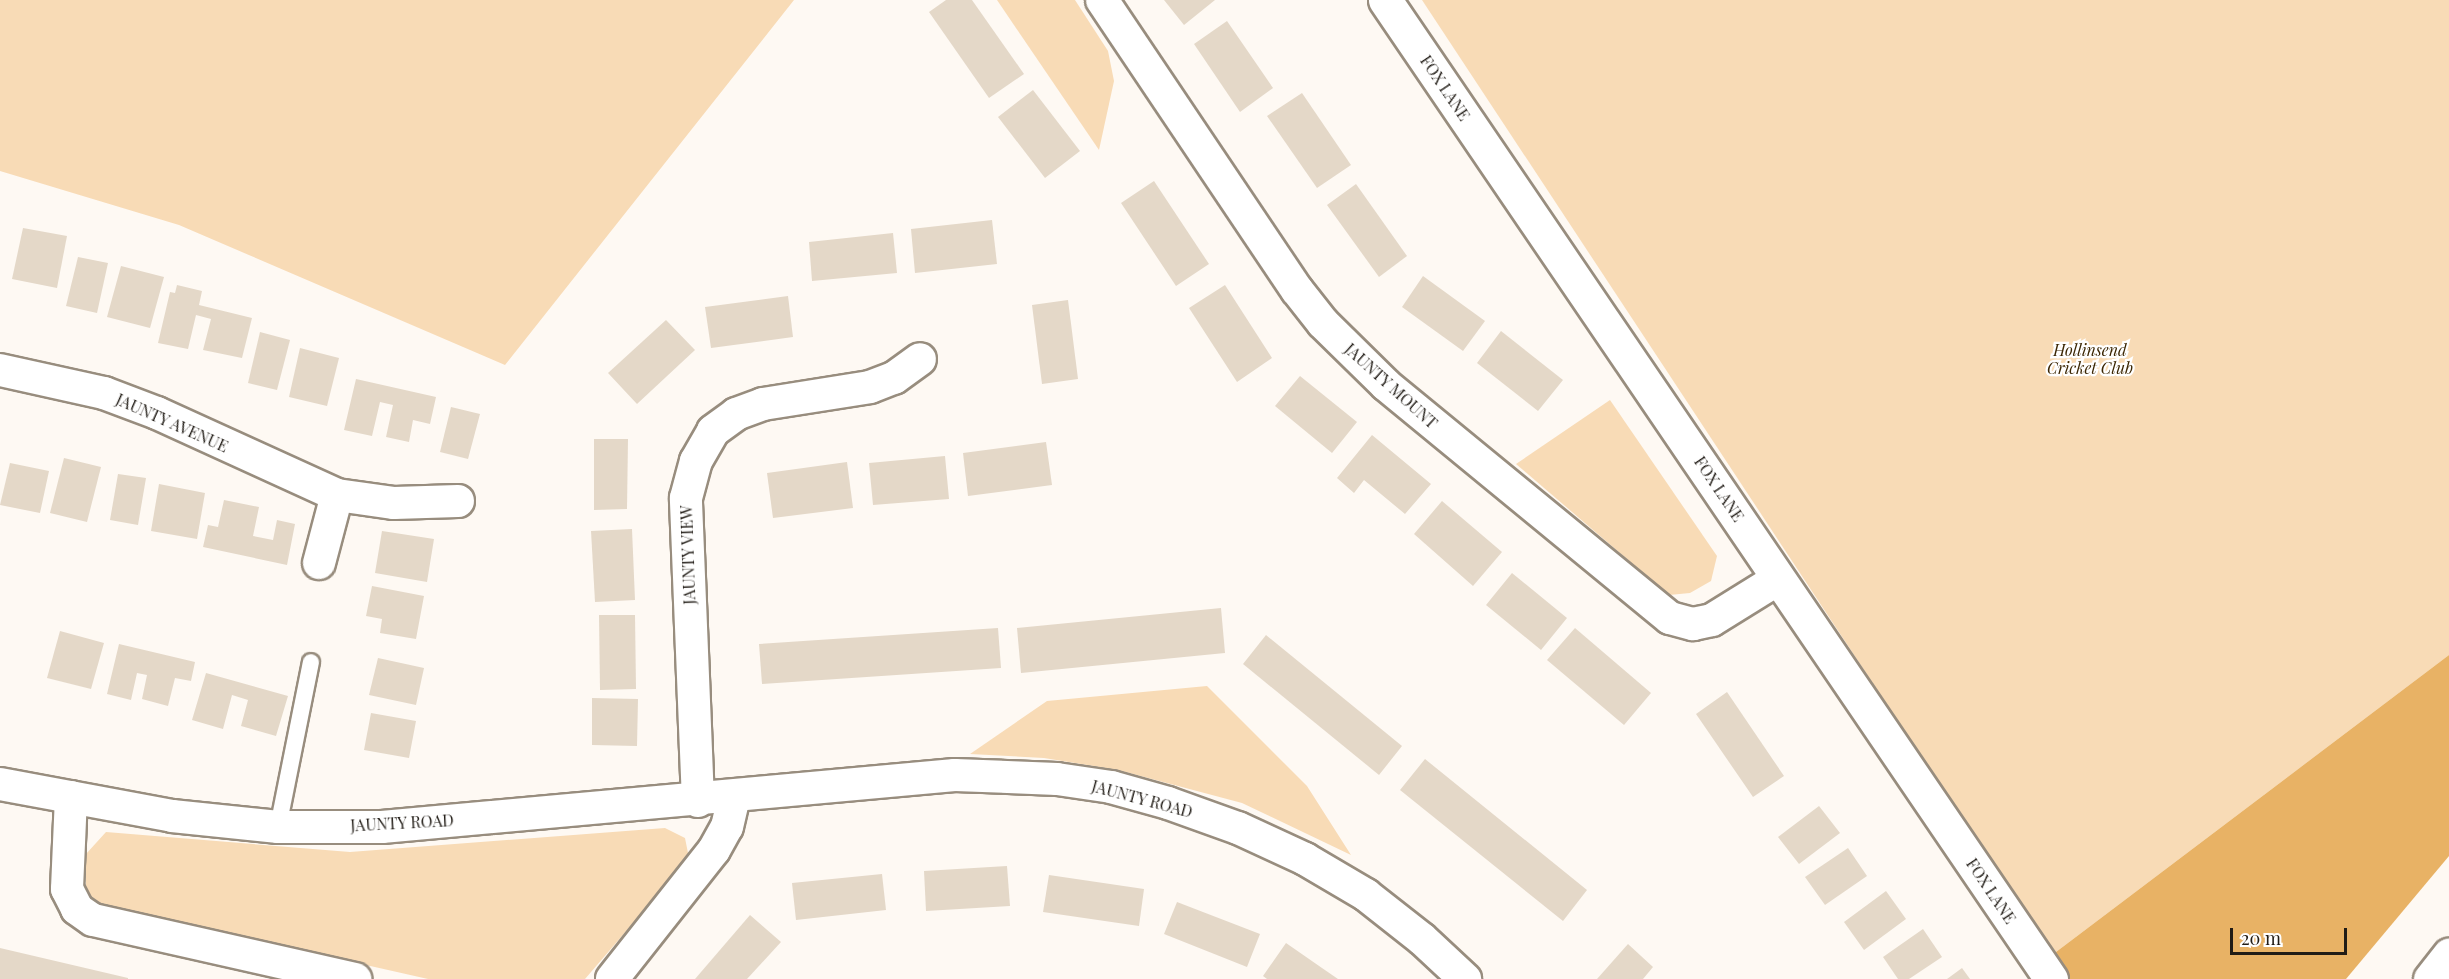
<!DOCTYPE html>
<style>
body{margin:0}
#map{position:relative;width:2449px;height:979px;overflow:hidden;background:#fef9f3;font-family:"Playfair Display",serif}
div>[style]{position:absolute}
.green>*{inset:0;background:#f8dbb6}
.forest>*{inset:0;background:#e8b265}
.building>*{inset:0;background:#e4d8c8}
.roads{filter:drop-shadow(2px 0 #988d7e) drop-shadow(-2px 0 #988d7e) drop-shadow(0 2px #988d7e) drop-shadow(0 -2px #988d7e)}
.service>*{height:16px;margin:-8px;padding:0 8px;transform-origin:8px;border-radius:8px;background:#fff}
.minor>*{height:32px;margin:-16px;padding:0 16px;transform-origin:16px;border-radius:16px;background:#fff}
.tertiary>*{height:33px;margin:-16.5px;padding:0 16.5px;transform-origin:16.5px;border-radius:16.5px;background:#fff}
span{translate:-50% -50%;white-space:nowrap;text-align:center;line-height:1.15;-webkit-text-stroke:4.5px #fff;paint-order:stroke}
.street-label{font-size:16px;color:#211c16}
.park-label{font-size:16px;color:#3b2603;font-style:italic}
.scale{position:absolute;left:2230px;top:928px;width:117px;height:27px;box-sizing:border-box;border:3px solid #211c16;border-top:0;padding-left:8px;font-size:18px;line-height:21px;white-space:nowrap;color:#211c16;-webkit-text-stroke:4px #fff;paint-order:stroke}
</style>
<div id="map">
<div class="green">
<i style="clip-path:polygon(0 0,794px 0,505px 365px,179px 225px,0 171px)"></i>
<i style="clip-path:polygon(997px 0,1075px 0,1108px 51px,1114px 81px,1099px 150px)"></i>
<i style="clip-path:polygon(1422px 0,2449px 0,2449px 655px,2052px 955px)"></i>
<i style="clip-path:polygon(1610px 400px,1717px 556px,1711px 581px,1690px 593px,1669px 595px,1516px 464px)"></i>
<i style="clip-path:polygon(1207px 686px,1307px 786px,1351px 855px,1242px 803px,1118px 770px,1044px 758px,970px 754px,1047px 701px)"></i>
<i style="clip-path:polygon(665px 828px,685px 838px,689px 858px,585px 979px,428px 979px,126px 911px,99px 903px,86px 892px,86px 854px,106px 832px,350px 852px)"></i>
</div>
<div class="forest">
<i style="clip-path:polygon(2449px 655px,2449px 856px,2346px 979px,2068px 979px,2052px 955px)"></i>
</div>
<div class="building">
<i style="clip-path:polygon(946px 0,972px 0,1024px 74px,989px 98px,929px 12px)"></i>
<i style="clip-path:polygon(1164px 0,1215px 0,1184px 25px)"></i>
<i style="clip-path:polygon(1227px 21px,1273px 88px,1240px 112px,1194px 44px)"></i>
<i style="clip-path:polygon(1033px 90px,1080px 151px,1045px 178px,998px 117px)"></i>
<i style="clip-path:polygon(1302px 93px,1351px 165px,1317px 188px,1267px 116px)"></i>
<i style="clip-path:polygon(1154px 181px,1209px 264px,1176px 286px,1121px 203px)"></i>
<i style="clip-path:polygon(1356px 184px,1407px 256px,1379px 277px,1327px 205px)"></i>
<i style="clip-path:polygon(992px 220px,997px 264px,915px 273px,911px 229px)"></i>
<i style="clip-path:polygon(23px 228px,67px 236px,57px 288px,12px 279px)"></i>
<i style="clip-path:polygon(893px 233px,897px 273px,812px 281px,809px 242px)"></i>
<i style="clip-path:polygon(78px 257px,108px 263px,97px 313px,66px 306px)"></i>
<i style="clip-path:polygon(121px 266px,164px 277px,150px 328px,107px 317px)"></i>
<i style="clip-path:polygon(1423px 276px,1485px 321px,1463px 351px,1402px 307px)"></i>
<i style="clip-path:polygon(177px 285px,202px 291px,199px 305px,252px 318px,242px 358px,203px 350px,211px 319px,196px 315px,188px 349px,158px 343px,170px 292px,175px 293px)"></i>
<i style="clip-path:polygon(1225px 285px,1272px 358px,1237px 382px,1189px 308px)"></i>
<i style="clip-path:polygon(788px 296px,793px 337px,711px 348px,705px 307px)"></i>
<i style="clip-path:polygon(1068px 300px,1078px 379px,1042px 384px,1032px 305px)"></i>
<i style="clip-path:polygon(666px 320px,695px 350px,637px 404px,608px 373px)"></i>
<i style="clip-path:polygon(1501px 331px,1563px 380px,1538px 411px,1477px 363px)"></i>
<i style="clip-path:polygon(260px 332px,290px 340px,277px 390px,248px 383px)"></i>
<i style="clip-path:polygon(300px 348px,339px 358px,327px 406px,289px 397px)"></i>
<i style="clip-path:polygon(1300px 376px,1357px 422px,1332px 453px,1275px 406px)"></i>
<i style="clip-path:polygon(356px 379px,436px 397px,430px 424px,413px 420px,409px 442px,386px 437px,393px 405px,380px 402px,372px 436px,344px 430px)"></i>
<i style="clip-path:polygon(451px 407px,480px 414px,468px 459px,440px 452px)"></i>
<i style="clip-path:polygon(1372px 435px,1431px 484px,1405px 514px,1364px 480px,1354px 493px,1337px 478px)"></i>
<i style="clip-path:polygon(594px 439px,628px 439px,627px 509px,594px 510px)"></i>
<i style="clip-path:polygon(1046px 442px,1052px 485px,968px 496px,963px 453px)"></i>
<i style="clip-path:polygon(945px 456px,949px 499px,873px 505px,869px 463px)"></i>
<i style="clip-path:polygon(64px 458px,101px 467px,87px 522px,50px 513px)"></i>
<i style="clip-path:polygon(847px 462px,853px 508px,773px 518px,767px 473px)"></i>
<i style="clip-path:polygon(10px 463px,49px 471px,40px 513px,0 505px)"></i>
<i style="clip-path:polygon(118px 474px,146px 478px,138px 525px,110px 520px)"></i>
<i style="clip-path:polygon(159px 484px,205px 493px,197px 539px,151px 531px)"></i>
<i style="clip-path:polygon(224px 500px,259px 507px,253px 536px,273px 540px,277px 520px,295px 524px,287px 565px,203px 547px,208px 525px,218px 527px)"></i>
<i style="clip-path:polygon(1442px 501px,1502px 552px,1473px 586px,1414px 534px)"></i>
<i style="clip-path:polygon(632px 529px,635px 600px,595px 602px,591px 531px)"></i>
<i style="clip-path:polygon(382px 531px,434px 539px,427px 582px,375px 573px)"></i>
<i style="clip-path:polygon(1512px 573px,1567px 618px,1541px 650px,1486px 605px)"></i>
<i style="clip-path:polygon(372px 586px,424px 596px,416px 639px,380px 633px,382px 619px,366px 616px)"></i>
<i style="clip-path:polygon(1221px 608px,1225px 653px,1021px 673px,1017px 628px)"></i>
<i style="clip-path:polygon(599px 615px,635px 615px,636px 689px,600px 690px)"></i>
<i style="clip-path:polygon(998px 628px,1001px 668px,762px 684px,759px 644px)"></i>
<i style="clip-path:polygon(1575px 628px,1651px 693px,1624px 725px,1547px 660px)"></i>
<i style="clip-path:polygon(60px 631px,104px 643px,91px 689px,47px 678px)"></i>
<i style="clip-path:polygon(1266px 635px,1402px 746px,1379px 775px,1243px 664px)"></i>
<i style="clip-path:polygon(119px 644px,195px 662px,191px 681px,175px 678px,168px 706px,142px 699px,147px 675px,137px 673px,131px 700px,107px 694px)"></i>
<i style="clip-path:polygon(378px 658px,424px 668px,416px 705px,369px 695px)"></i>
<i style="clip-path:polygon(206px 673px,288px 696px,276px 736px,241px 726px,248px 700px,232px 695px,223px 729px,192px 720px)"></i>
<i style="clip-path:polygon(1727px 692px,1784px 776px,1753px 797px,1696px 714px)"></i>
<i style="clip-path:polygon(592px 698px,638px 699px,637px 746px,592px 745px)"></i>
<i style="clip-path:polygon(371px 713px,416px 721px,409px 758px,364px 750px)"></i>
<i style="clip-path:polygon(1425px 759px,1587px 890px,1563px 921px,1400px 790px)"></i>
<i style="clip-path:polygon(1819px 806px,1840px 833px,1799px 864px,1778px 837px)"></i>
<i style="clip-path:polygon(1848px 848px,1867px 876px,1825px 905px,1805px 877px)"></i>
<i style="clip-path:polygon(1007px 866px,1010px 906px,926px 911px,924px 871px)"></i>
<i style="clip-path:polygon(882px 874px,886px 910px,796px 920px,792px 883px)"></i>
<i style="clip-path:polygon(1049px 875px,1144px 889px,1139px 926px,1043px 912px)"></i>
<i style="clip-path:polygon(1886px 891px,1906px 919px,1864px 950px,1844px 922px)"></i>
<i style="clip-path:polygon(1177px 902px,1260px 934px,1247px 967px,1164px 934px)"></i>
<i style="clip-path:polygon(750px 915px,781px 942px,747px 979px,695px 979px)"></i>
<i style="clip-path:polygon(1923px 929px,1942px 957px,1909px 979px,1898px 979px,1883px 957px)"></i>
<i style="clip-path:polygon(1286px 943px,1322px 968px,1338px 979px,1267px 979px,1263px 976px)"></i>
<i style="clip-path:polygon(1628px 944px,1653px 967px,1643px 979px,1597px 979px)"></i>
<i style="clip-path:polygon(0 948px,128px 978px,128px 979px,0 979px)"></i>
<i style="clip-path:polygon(1962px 968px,1970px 979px,1947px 979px)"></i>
</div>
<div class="roads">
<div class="service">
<i style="left:278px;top:827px;width:168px;rotate:-78.7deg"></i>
</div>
<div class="minor">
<i style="left:1102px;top:0;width:349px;rotate:56.1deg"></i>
<i style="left:1297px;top:290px;width:42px;rotate:51.8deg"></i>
<i style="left:1323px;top:323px;width:88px;rotate:44.5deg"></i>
<i style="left:1386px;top:385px;width:367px;rotate:39.4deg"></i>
<i style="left:1670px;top:618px;width:24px;rotate:15deg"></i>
<i style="left:1693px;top:624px;width:19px;rotate:-12deg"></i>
<i style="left:1712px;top:620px;width:78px;rotate:-31.8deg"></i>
<i style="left:0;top:370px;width:107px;rotate:12.5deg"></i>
<i style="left:104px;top:393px;width:57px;rotate:20.7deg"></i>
<i style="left:157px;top:413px;width:198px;rotate:24.5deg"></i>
<i style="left:337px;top:495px;width:58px;rotate:8deg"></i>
<i style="left:394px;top:503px;width:64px;rotate:-1.8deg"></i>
<i style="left:319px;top:563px;width:70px;rotate:-75.2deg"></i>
<i style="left:0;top:784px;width:175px;rotate:10.5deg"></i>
<i style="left:172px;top:816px;width:107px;rotate:5.9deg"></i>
<i style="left:278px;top:827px;width:104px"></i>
<i style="left:382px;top:827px;width:575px;rotate:-5.19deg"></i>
<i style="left:955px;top:775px;width:102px;rotate:2.2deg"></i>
<i style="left:1057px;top:779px;width:55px;rotate:8.4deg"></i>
<i style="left:1111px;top:787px;width:59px;rotate:15.7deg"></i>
<i style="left:1168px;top:803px;width:74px;rotate:19.7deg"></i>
<i style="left:1238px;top:828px;width:74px;rotate:24.8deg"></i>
<i style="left:1305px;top:859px;width:71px;rotate:30.5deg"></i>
<i style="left:1366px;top:895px;width:71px;rotate:38.2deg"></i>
<i style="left:1422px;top:939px;width:59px;rotate:42.9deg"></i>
<i style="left:71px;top:797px;width:92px;rotate:92.5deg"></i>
<i style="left:67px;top:889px;width:22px;rotate:63deg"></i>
<i style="left:77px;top:909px;width:19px;rotate:35deg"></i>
<i style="left:93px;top:920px;width:269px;rotate:12.7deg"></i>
<i style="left:698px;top:801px;width:303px;rotate:-92.3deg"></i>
<i style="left:686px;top:498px;width:38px;rotate:-75deg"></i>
<i style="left:696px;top:461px;width:34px;rotate:-60deg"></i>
<i style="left:713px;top:431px;width:29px;rotate:-36deg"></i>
<i style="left:736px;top:414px;width:29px;rotate:-20deg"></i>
<i style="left:763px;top:404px;width:108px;rotate:-9deg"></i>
<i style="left:870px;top:387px;width:26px;rotate:-21deg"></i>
<i style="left:894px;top:378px;width:32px;rotate:-36deg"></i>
<i style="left:612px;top:979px;width:164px;rotate:-51.7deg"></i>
<i style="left:714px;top:850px;width:26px;rotate:-61deg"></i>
<i style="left:727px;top:827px;width:32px;rotate:-77deg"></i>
</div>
<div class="tertiary">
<i style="left:1385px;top:0;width:1184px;rotate:55.77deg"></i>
<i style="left:2430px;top:979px;width:31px;rotate:-52deg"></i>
</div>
</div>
<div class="street-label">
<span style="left:1445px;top:88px;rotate:56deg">FOX LANE</span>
<span style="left:1391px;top:386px;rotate:42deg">JAUNTY MOUNT</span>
<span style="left:172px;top:423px;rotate:24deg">JAUNTY AVENUE</span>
<span style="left:1719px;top:489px;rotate:56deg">FOX LANE</span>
<span style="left:688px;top:555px;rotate:-92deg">JAUNTY VIEW</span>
<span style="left:1142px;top:799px;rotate:15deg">JAUNTY ROAD</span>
<span style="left:402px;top:823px;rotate:-3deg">JAUNTY ROAD</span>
<span style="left:1991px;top:891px;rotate:56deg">FOX LANE</span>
</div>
<div class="park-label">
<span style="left:2090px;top:359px">Hollinsend<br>Cricket Club</span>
</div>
<div class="scale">20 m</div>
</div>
